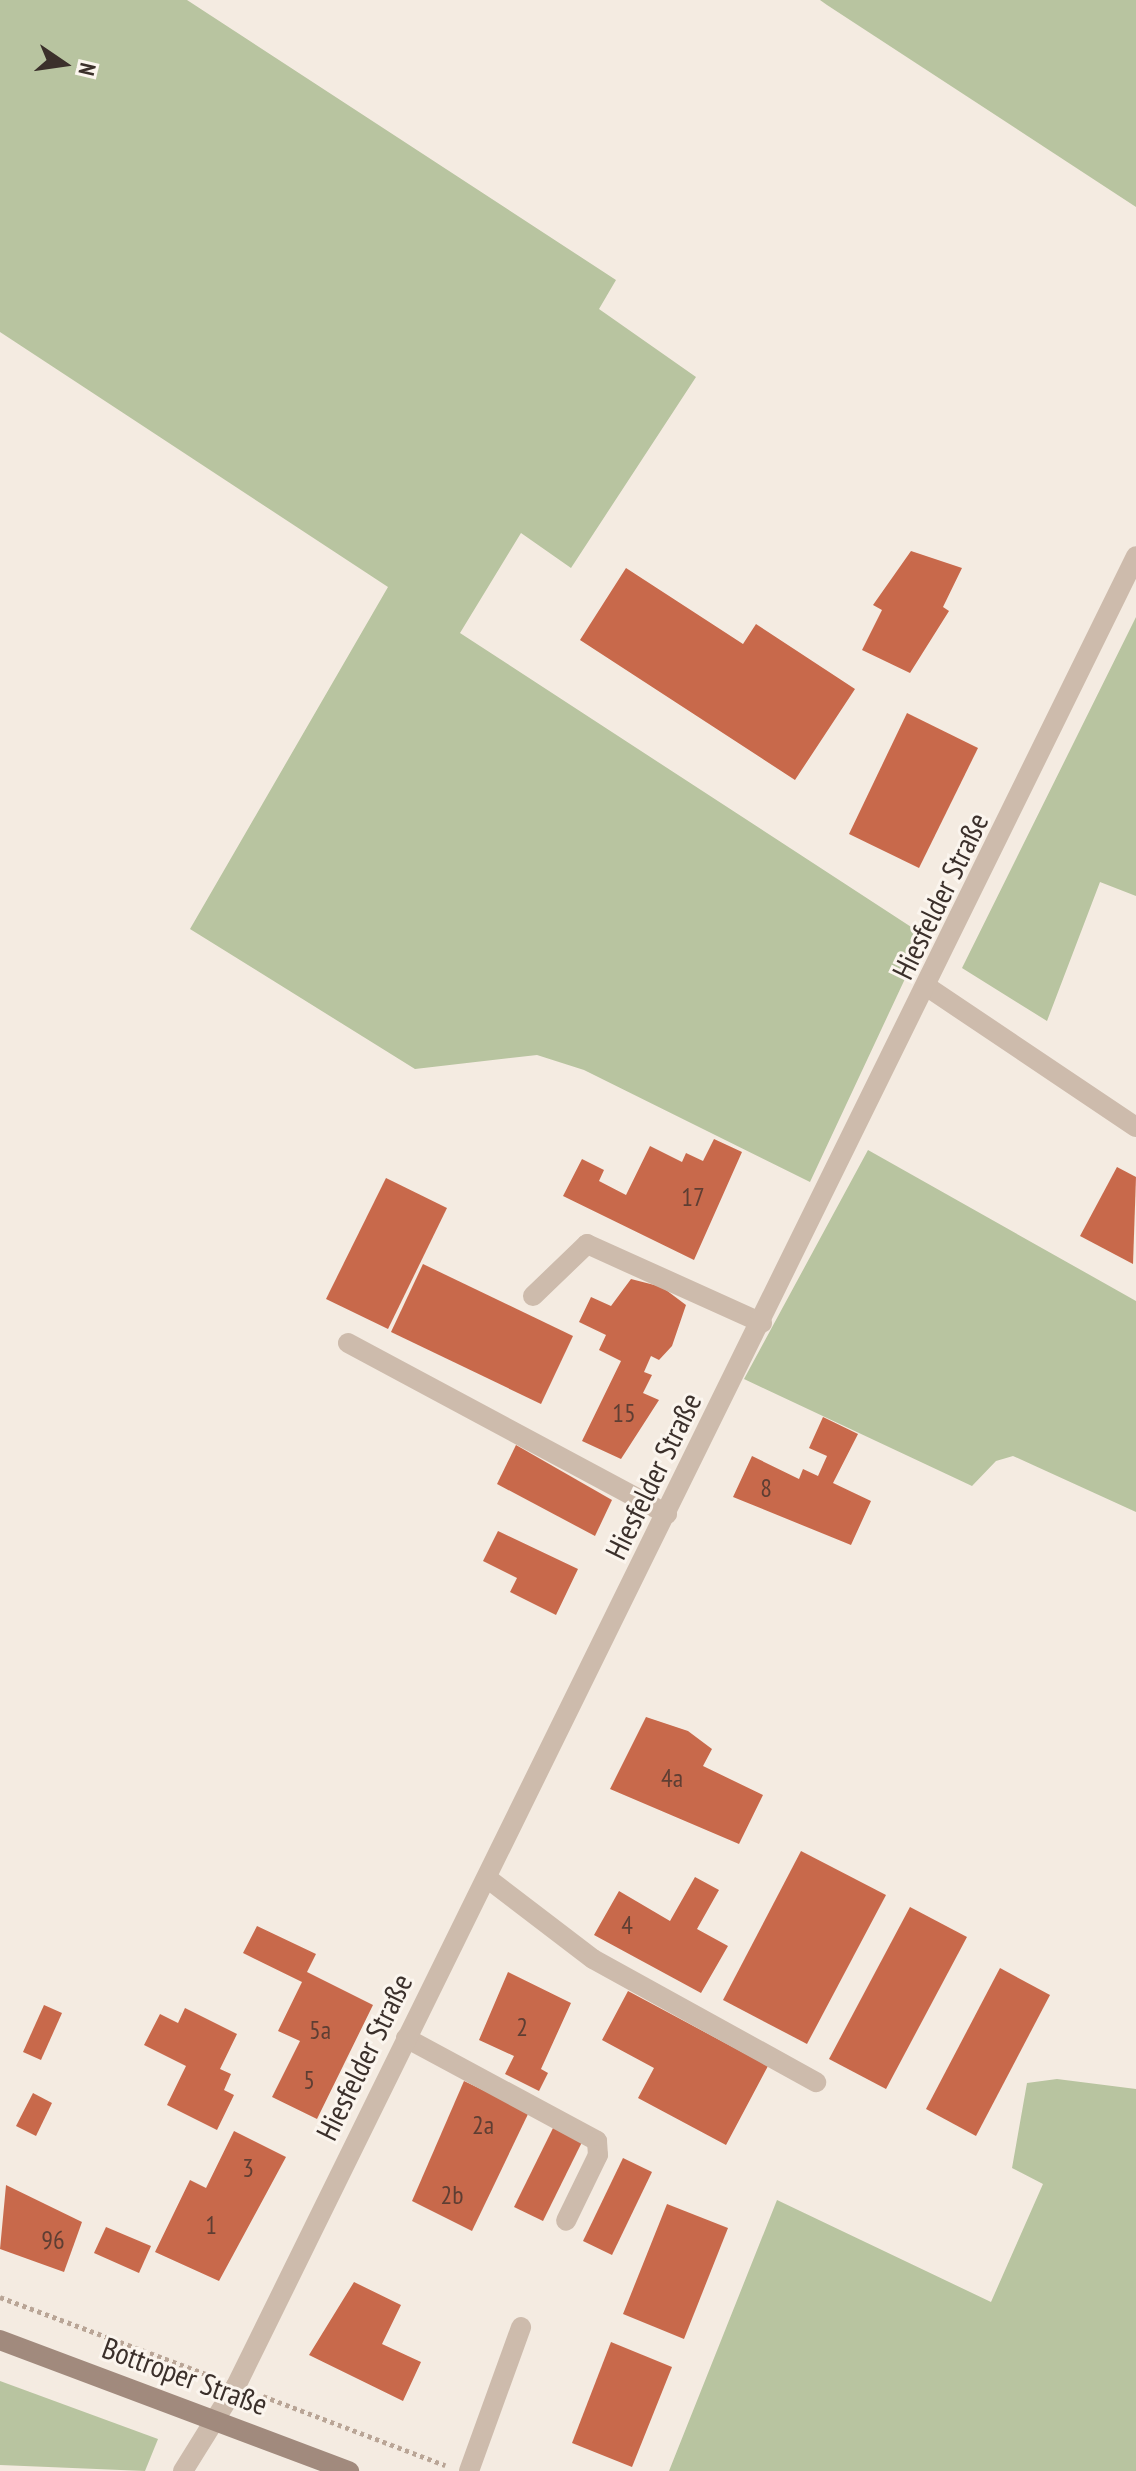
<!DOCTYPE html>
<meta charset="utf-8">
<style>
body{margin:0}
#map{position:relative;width:1136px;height:2471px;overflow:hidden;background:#f4ebe1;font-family:"PT Sans Narrow",sans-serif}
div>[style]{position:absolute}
.green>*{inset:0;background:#b8c4a0}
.building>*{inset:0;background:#c8694b}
.path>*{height:5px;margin-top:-2.5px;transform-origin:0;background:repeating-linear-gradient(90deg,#b9a596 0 4px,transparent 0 8px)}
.lane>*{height:20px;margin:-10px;padding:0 10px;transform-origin:10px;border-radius:10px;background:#cdbbac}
.street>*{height:20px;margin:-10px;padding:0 10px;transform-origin:10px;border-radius:10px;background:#cdbbac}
.secondary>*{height:20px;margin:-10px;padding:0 10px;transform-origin:10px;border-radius:10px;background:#a18a7d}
span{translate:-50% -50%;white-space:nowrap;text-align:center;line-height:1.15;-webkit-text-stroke:6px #fbf5ee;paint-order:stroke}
.number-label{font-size:26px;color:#5e3e33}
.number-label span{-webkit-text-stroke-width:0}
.street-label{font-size:30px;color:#3b302b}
.north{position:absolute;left:24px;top:24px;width:80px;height:80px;-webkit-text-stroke:6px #fbf5ee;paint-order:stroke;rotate:103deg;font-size:22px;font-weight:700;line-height:32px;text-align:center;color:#3b302b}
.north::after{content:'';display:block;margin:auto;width:28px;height:36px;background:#3b302b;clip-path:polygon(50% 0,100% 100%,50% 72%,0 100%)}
</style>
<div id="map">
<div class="green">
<i style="clip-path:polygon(0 0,187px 0,616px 280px,599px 309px,696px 377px,571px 568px,521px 533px,460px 633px,925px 936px,810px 1182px,584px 1070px,537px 1055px,415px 1069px,190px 929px,388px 587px,0 332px)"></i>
<i style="clip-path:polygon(820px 0,1136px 0,1136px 207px,827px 5px)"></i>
<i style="clip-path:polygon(1136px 617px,1136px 896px,1100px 882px,1047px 1021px,962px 968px)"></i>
<i style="clip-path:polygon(868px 1150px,1136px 1301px,1136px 1512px,1013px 1456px,996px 1461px,972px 1486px,744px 1379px)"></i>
<i style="clip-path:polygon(1057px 2079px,1136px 2089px,1136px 2471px,669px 2471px,777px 2200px,991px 2302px,1043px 2184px,1012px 2168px,1027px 2083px)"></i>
<i style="clip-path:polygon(0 2381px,158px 2439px,145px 2471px,0 2465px)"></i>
</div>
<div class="building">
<i style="clip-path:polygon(911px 551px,962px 568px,943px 607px,949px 611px,910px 673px,862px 650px,882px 610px,873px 605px)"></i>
<i style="clip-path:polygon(626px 568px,743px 644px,756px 624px,855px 689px,795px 780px,580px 640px)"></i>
<i style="clip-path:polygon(907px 713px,978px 748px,919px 868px,849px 834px)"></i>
<i style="clip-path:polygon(714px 1139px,742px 1152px,694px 1260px,563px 1196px,582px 1159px,604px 1170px,599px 1181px,626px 1195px,650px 1146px,682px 1162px,686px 1153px,703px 1161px)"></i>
<i style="clip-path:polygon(1117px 1167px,1136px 1177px,1133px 1264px,1080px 1236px)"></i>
<i style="clip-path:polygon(386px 1178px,447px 1208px,388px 1329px,326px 1299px)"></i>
<i style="clip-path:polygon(423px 1264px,573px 1336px,541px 1404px,391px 1332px)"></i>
<i style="clip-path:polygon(631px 1279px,662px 1287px,686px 1305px,672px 1346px,659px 1360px,651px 1356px,644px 1372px,652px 1375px,643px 1393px,659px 1400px,621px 1459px,582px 1441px,621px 1361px,599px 1350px,606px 1335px,579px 1322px,591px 1297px,611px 1306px)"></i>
<i style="clip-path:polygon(823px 1417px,858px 1434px,833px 1483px,871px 1501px,851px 1545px,733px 1497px,752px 1456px,799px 1479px,803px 1469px,818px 1476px,827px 1456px,809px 1448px)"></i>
<i style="clip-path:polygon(516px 1445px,612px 1500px,595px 1536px,497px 1484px)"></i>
<i style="clip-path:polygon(498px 1531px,578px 1569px,556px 1615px,510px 1592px,517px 1578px,483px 1561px)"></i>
<i style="clip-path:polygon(646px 1717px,688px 1731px,712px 1749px,703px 1766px,763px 1795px,739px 1844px,610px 1789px)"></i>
<i style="clip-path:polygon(801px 1851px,886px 1895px,807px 2044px,723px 2000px)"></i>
<i style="clip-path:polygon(695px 1877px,719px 1890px,697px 1929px,728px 1946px,701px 1993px,594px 1935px,619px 1891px,670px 1921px)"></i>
<i style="clip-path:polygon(910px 1907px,967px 1937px,886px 2089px,829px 2059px)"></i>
<i style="clip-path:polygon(257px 1926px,316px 1954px,307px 1972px,373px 2005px,317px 2119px,272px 2097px,300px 2041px,278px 2031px,302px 1982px,243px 1953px)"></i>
<i style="clip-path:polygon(1000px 1968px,1050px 1995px,976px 2136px,926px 2109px)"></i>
<i style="clip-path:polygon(508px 1972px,571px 2003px,541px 2069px,548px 2073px,539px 2091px,505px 2074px,514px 2056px,479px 2040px)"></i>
<i style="clip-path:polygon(628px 1991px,768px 2066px,726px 2145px,638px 2098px,654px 2068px,602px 2040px)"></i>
<i style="clip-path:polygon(44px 2005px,62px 2013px,41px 2060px,23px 2052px)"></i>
<i style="clip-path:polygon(185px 2008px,237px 2034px,220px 2069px,231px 2074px,224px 2090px,234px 2095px,217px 2130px,167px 2105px,186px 2066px,144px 2045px,160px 2014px,178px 2023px)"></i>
<i style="clip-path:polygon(464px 2081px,529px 2112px,472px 2231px,412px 2201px)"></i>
<i style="clip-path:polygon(33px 2093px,52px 2103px,36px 2136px,16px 2126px)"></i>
<i style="clip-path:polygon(555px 2124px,584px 2138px,543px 2221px,514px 2207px)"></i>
<i style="clip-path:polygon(234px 2131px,286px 2157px,219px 2281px,155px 2252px,190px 2180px,206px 2188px)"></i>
<i style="clip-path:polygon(623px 2158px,652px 2172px,612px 2255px,583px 2241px)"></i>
<i style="clip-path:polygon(6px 2185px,82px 2222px,64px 2272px,0 2249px)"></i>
<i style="clip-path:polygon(667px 2204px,728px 2228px,684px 2339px,623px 2314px)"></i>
<i style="clip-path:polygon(106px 2227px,151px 2246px,139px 2273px,94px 2253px)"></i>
<i style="clip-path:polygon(354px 2282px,401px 2305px,382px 2344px,421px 2362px,403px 2401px,309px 2355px)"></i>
<i style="clip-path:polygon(611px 2342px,672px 2367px,632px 2467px,572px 2443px)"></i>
</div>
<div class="path">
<i style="left:0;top:2297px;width:223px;rotate:20.5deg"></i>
<i style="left:263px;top:2396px;width:195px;rotate:20.8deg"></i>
</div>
<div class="lane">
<i style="left:929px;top:988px;width:249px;rotate:33.9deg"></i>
<i style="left:533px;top:1296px;width:75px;rotate:-43.9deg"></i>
<i style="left:587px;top:1244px;width:192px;rotate:24.3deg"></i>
<i style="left:348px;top:1343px;width:362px;rotate:28.2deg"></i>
<i style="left:487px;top:1878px;width:133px;rotate:37.4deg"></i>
<i style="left:593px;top:1959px;width:255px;rotate:28.9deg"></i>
<i style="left:406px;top:2038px;width:217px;rotate:28.3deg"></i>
<i style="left:597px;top:2141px;width:14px;rotate:86deg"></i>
<i style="left:598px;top:2155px;width:73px;rotate:115.9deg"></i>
<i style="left:469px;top:2471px;width:153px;rotate:-70.1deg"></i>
</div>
<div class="street">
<i style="left:183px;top:2471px;width:100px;rotate:-58.1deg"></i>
<i style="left:236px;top:2386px;width:2039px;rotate:-63.81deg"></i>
</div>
<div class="secondary">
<i style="left:0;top:2340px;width:373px;rotate:20.6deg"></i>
</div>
<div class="number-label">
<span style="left:693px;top:1197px">17</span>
<span style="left:624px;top:1413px">15</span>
<span style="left:766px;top:1488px">8</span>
<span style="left:672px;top:1778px">4a</span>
<span style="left:627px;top:1925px">4</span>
<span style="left:522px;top:2027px">2</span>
<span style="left:320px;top:2030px">5a</span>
<span style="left:309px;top:2080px">5</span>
<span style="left:483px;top:2125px">2a</span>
<span style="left:248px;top:2168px">3</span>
<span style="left:452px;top:2195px">2b</span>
<span style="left:211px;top:2225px">1</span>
<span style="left:53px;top:2240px">96</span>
</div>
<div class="street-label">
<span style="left:940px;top:896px;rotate:-64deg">Hiesfelder Straße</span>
<span style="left:653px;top:1476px;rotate:-64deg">Hiesfelder Straße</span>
<span style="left:364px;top:2057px;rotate:-64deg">Hiesfelder Straße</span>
<span style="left:185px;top:2376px;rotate:20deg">Bottroper Straße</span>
</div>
<div class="north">N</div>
</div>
